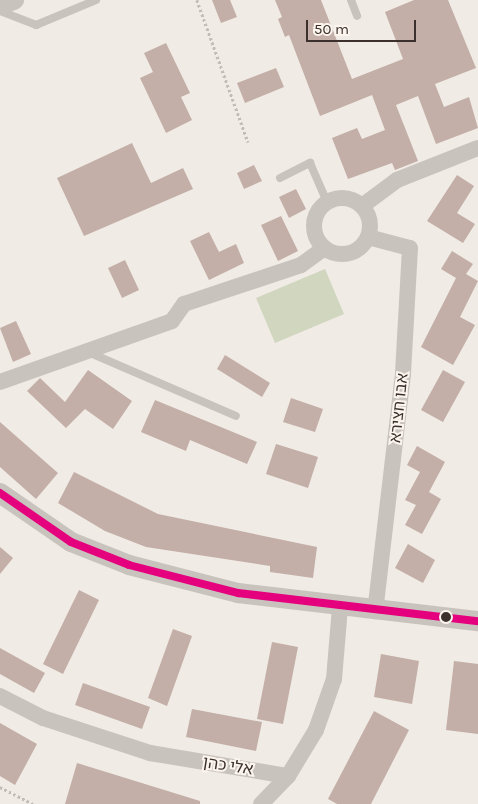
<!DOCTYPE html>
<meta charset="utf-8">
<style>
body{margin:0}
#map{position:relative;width:478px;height:804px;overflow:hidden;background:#f0ebe5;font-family:Karla,"Noto Sans Hebrew",sans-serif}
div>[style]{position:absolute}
.green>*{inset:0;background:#d1d6bf}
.building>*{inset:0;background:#c3afa7}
.path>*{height:2.5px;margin-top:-1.25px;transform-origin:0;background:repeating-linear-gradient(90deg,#c2bbb6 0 2.5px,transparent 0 5px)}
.service>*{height:8px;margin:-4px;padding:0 4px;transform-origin:4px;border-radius:4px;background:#c9c3be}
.minor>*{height:16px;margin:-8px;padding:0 8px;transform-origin:8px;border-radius:8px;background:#c9c3be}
.minor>.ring{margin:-8px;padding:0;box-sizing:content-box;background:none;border:16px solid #c9c3be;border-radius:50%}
.tertiary>*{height:20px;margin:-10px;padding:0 10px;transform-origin:10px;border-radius:10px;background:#c9c3be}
.bus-1>*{height:8px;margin:-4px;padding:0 4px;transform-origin:4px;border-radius:4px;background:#e5007d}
.dots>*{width:14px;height:14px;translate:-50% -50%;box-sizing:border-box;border:2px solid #fbf5ee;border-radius:50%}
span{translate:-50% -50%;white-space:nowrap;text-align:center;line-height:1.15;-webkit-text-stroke:4px #fbf5ee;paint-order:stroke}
.street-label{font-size:16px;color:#3b302b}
.scale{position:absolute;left:306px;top:20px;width:110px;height:22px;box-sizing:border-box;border:2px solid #3b302b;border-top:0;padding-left:6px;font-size:15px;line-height:18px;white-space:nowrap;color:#3b302b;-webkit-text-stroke:4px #fbf5ee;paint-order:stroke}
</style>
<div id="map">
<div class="green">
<i style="clip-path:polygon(325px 269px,344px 314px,275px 343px,256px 298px)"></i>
</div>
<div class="building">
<i style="clip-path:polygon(212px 0,230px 0,237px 17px,221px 23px)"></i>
<i style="clip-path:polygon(275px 0,321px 0,352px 79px,403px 59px,385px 12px,414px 0,448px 0,476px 68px,435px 84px,444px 107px,469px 97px,478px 128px,436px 144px,418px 96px,396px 105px,418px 161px,395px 170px,392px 163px,348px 179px,332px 138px,357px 128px,362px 139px,385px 130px,372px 95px,320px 116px,289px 35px,285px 37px,278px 19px,282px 17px)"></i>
<i style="clip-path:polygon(166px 43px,190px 93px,181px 97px,192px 120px,166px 133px,140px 78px,153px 72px,144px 53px)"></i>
<i style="clip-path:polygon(276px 68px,284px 87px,245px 103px,237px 83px)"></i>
<i style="clip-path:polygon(132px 143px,151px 183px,183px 168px,193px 189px,84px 236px,57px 178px)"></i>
<i style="clip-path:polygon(254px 165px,262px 181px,244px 189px,237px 173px)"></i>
<i style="clip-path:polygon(457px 175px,474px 186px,457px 213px,475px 224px,463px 243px,427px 221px)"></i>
<i style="clip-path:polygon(296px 189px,306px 209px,289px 218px,279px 197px)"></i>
<i style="clip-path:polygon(281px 216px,298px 251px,278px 261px,261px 225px)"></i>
<i style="clip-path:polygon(209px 232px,219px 252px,236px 244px,244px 263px,209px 280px,190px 241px)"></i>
<i style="clip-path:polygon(452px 251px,473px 264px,466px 274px,478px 281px,460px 317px,475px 325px,453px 365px,421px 347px,456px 278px,441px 269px)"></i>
<i style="clip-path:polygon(125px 260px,139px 290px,122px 298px,108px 268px)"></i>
<i style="clip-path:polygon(16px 321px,31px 354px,13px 362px,0 328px)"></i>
<i style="clip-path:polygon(225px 355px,270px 383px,262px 397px,217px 369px)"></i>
<i style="clip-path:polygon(88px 370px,132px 401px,113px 429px,85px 409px,66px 428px,27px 391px,40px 378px,65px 402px)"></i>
<i style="clip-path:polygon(443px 370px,465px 382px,443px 422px,421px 410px)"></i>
<i style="clip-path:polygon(291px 398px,323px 409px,315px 432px,283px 422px)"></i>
<i style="clip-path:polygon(155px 400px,257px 442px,247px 464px,190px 440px,186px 451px,141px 432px)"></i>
<i style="clip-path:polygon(0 422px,58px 473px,36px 499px,0 467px)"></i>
<i style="clip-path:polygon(276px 444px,318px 457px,308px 488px,266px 474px)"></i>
<i style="clip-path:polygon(417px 446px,445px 462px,429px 492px,441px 499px,422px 534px,405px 525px,416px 505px,405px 500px,420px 472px,407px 465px)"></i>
<i style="clip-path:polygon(74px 472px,158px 514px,317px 547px,313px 578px,270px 572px,270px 566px,146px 547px,105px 531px,58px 503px)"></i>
<i style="clip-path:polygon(408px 544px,435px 560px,423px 583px,395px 568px)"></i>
<i style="clip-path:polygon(0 547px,13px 558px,0 574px)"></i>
<i style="clip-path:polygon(79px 590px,99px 600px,63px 674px,43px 664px)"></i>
<i style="clip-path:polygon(173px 629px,192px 636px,167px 706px,148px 698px)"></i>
<i style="clip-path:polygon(272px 642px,298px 647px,283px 724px,257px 719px)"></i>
<i style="clip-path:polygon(0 648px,45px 673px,34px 693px,0 674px)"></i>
<i style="clip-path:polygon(381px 654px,419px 661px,412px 704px,374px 697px)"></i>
<i style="clip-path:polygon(454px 661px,478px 664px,478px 734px,446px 730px)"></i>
<i style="clip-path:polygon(83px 683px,150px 707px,142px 729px,75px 705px)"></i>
<i style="clip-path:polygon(192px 709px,262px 722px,256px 751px,186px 737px)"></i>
<i style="clip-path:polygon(374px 711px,409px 730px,371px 804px,337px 804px,328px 799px)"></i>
<i style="clip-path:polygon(0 723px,37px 744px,15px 785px,0 776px)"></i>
<i style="clip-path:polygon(77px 763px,200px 801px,200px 804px,65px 804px)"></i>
</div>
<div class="path">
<i style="left:197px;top:0;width:151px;rotate:70.2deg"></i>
<i style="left:0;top:787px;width:37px;rotate:27deg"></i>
</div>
<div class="service">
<i style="left:351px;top:0;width:17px;rotate:69deg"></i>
<i style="left:0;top:11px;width:39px;rotate:21deg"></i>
<i style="left:36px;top:25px;width:65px;rotate:-22.6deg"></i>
<i style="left:280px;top:178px;width:34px;rotate:-27deg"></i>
<i style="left:310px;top:163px;width:43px;rotate:66.4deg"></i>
<i style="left:88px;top:352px;width:161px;rotate:23.4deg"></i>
</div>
<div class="minor">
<i class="ring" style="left:314px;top:198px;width:40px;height:40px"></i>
<i style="left:362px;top:206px;width:44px;rotate:-36.6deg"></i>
<i style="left:397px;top:180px;width:87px;rotate:-21.6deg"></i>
<i style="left:368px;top:237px;width:43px;rotate:14.7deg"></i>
<i style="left:410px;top:248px;width:126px;rotate:93.2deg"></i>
<i style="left:403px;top:374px;width:239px;rotate:96.7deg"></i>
<i style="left:0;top:382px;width:182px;rotate:-19.5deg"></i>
<i style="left:172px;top:321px;width:21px;rotate:-55deg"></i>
<i style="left:184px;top:304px;width:123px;rotate:-18.4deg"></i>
<i style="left:301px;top:265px;width:29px;rotate:-36deg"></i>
<i style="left:0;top:696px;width:48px;rotate:27.1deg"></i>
<i style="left:43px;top:718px;width:113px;rotate:18.1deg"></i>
<i style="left:150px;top:753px;width:140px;rotate:9.5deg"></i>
<i style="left:288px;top:776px;width:54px;rotate:-58.7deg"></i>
<i style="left:316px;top:730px;width:54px;rotate:-70.6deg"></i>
<i style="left:334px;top:679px;width:71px;rotate:-85.2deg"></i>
<i style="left:261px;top:804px;width:39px;rotate:-46deg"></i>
</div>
<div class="tertiary">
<i style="left:0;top:5px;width:15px;rotate:-20deg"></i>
<i style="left:0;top:493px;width:86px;rotate:34.6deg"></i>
<i style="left:71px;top:542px;width:62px;rotate:21.6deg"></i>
<i style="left:129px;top:565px;width:113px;rotate:14.4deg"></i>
<i style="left:238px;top:593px;width:242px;rotate:6.7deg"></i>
</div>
<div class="bus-1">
<i style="left:0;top:493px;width:86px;rotate:34.6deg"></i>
<i style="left:71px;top:542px;width:62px;rotate:21.6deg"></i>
<i style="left:129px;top:565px;width:113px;rotate:14.4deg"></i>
<i style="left:238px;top:593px;width:242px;rotate:6.7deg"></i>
</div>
<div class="dots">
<i style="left:446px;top:617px;background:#3b302b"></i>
</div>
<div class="street-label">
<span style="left:399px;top:408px;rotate:-84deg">אבו חצירא</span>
<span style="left:228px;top:766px;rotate:9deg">אלי כהן</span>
</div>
<div class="scale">50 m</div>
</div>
